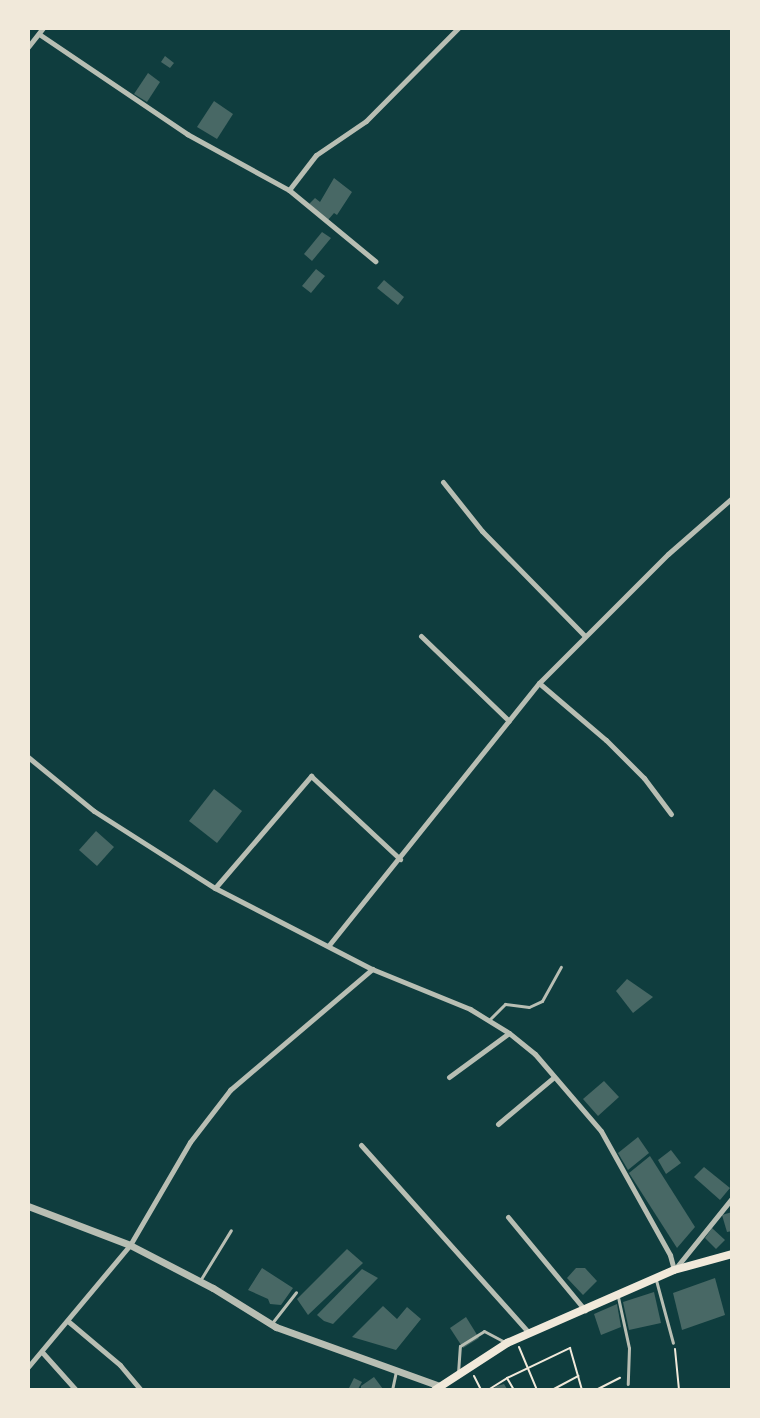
<!DOCTYPE html>
<style>
body{margin:0}
#map{position:relative;width:760px;height:1418px;overflow:hidden;background:#0f3d3e;font-family:"Nunito Sans",sans-serif}
div>[style]{position:absolute}
.building>*{inset:0;background:#486865}
.path>*{height:2px;margin:-1px;padding:0 1px;transform-origin:1px;border-radius:1px;background:#f1e9da}
.service>*{height:3px;margin:-1.5px;padding:0 1.5px;transform-origin:1.5px;border-radius:1.5px;background:#b8beb3}
.minor>*{height:5px;margin:-2.5px;padding:0 2.5px;transform-origin:2.5px;border-radius:2.5px;background:#b8beb3}
.tertiary>*{height:7px;margin:-3.5px;padding:0 3.5px;transform-origin:3.5px;border-radius:3.5px;background:#b8beb3}
.secondary>*{height:8px;margin:-4px;padding:0 4px;transform-origin:4px;border-radius:4px;background:#f1e9da}
span{translate:-50% -50%;white-space:nowrap;text-align:center;line-height:1.15;-webkit-text-stroke:6px #f1e9da;paint-order:stroke}
.frame{position:absolute;inset:0;border:30px solid #f1e9da;pointer-events:none}
</style>
<div id="map">
<div class="building">
<i style="clip-path:polygon(165px 56px,174px 63px,170px 68px,161px 62px)"></i>
<i style="clip-path:polygon(148px 73px,160px 82px,147px 102px,134px 94px)"></i>
<i style="clip-path:polygon(214px 101px,233px 114px,217px 139px,197px 127px)"></i>
<i style="clip-path:polygon(334px 178px,352px 192px,337px 215px,334px 213px,328px 220px,309px 204px,315px 198px,320px 202px)"></i>
<i style="clip-path:polygon(322px 232px,331px 238px,312px 261px,304px 254px)"></i>
<i style="clip-path:polygon(316px 269px,325px 276px,311px 293px,302px 286px)"></i>
<i style="clip-path:polygon(384px 280px,404px 297px,398px 305px,377px 288px)"></i>
<i style="clip-path:polygon(214px 789px,242px 811px,217px 843px,189px 821px)"></i>
<i style="clip-path:polygon(96px 831px,114px 847px,97px 866px,79px 850px)"></i>
<i style="clip-path:polygon(627px 979px,653px 997px,633px 1013px,616px 991px)"></i>
<i style="clip-path:polygon(604px 1081px,619px 1097px,598px 1116px,583px 1099px)"></i>
<i style="clip-path:polygon(638px 1137px,649px 1153px,628px 1170px,618px 1153px)"></i>
<i style="clip-path:polygon(671px 1150px,681px 1163px,666px 1174px,658px 1160px)"></i>
<i style="clip-path:polygon(650px 1156px,695px 1227px,677px 1248px,629px 1173px)"></i>
<i style="clip-path:polygon(704px 1167px,730px 1188px,720px 1200px,694px 1177px)"></i>
<i style="clip-path:polygon(732px 1212px,732px 1231px,727px 1232px,722px 1215px)"></i>
<i style="clip-path:polygon(712px 1228px,725px 1240px,716px 1249px,705px 1238px)"></i>
<i style="clip-path:polygon(347px 1249px,363px 1263px,308px 1315px,297px 1299px)"></i>
<i style="clip-path:polygon(262px 1268px,293px 1288px,281px 1305px,270px 1304px,268px 1299px,248px 1290px)"></i>
<i style="clip-path:polygon(576px 1268px,585px 1268px,597px 1281px,583px 1295px,567px 1278px)"></i>
<i style="clip-path:polygon(362px 1269px,378px 1278px,333px 1324px,324px 1321px,317px 1315px)"></i>
<i style="clip-path:polygon(715px 1278px,725px 1315px,682px 1330px,673px 1293px)"></i>
<i style="clip-path:polygon(654px 1292px,661px 1323px,629px 1330px,623px 1302px)"></i>
<i style="clip-path:polygon(617px 1304px,621px 1327px,601px 1335px,594px 1314px)"></i>
<i style="clip-path:polygon(383px 1306px,397px 1319px,407px 1307px,421px 1319px,396px 1350px,352px 1337px)"></i>
<i style="clip-path:polygon(466px 1317px,479px 1338px,463px 1348px,450px 1328px)"></i>
<i style="clip-path:polygon(374px 1377px,383px 1389px,361px 1389px,361px 1386px)"></i>
<i style="clip-path:polygon(354px 1378px,362px 1382px,358px 1389px,349px 1388px)"></i>
<i style="clip-path:polygon(504px 1384px,507px 1389px,492px 1389px,497px 1386px)"></i>
</div>
<div class="path">
<i style="left:519px;top:1347px;width:47px;rotate:67.3deg"></i>
<i style="left:675px;top:1349px;width:41px;rotate:84.4deg"></i>
<i style="left:474px;top:1376px;width:16px;rotate:63deg"></i>
<i style="left:507px;top:1378px;width:70px;rotate:-25.5deg"></i>
<i style="left:570px;top:1348px;width:44px;rotate:74.1deg"></i>
<i style="left:488px;top:1390px;width:22px;rotate:-32deg"></i>
<i style="left:507px;top:1378px;width:14px;rotate:60deg"></i>
<i style="left:552px;top:1390px;width:30px;rotate:-28deg"></i>
<i style="left:596px;top:1390px;width:27px;rotate:-27deg"></i>
</div>
<div class="service">
<i style="left:489px;top:1020px;width:23px;rotate:-45deg"></i>
<i style="left:505px;top:1004px;width:24px;rotate:7deg"></i>
<i style="left:529px;top:1007px;width:14px;rotate:-25deg"></i>
<i style="left:542px;top:1001px;width:39px;rotate:-61deg"></i>
<i style="left:201px;top:1279px;width:57px;rotate:-58.5deg"></i>
<i style="left:656px;top:1280px;width:65px;rotate:74.9deg"></i>
<i style="left:618px;top:1297px;width:52px;rotate:77.8deg"></i>
<i style="left:629px;top:1348px;width:36px;rotate:92deg"></i>
<i style="left:272px;top:1323px;width:39px;rotate:-52deg"></i>
<i style="left:458px;top:1373px;width:27px;rotate:-86deg"></i>
<i style="left:460px;top:1346px;width:28px;rotate:-32deg"></i>
<i style="left:484px;top:1331px;width:24px;rotate:28deg"></i>
<i style="left:392px;top:1390px;width:19px;rotate:-78deg"></i>
</div>
<div class="minor">
<i style="left:39px;top:34px;width:179px;rotate:34deg"></i>
<i style="left:187px;top:134px;width:116px;rotate:28.8deg"></i>
<i style="left:289px;top:190px;width:44px;rotate:-52.4deg"></i>
<i style="left:316px;top:155px;width:60px;rotate:-34.2deg"></i>
<i style="left:366px;top:121px;width:131px;rotate:-45.3deg"></i>
<i style="left:28px;top:47px;width:24px;rotate:-52deg"></i>
<i style="left:289px;top:190px;width:112px;rotate:39.5deg"></i>
<i style="left:443px;top:482px;width:63px;rotate:51.5deg"></i>
<i style="left:482px;top:531px;width:146px;rotate:45.6deg"></i>
<i style="left:421px;top:636px;width:122px;rotate:44deg"></i>
<i style="left:539px;top:683px;width:88px;rotate:40.4deg"></i>
<i style="left:606px;top:740px;width:54px;rotate:45deg"></i>
<i style="left:644px;top:778px;width:45px;rotate:53.1deg"></i>
<i style="left:28px;top:757px;width:85px;rotate:39.3deg"></i>
<i style="left:94px;top:811px;width:143px;rotate:32.5deg"></i>
<i style="left:215px;top:888px;width:177px;rotate:27.3deg"></i>
<i style="left:372px;top:969px;width:106px;rotate:22.2deg"></i>
<i style="left:470px;top:1009px;width:46px;rotate:31.6deg"></i>
<i style="left:509px;top:1033px;width:33px;rotate:39deg"></i>
<i style="left:535px;top:1054px;width:101px;rotate:49.4deg"></i>
<i style="left:601px;top:1131px;width:142px;rotate:60.9deg"></i>
<i style="left:670px;top:1255px;width:16px;rotate:75deg"></i>
<i style="left:215px;top:888px;width:148px;rotate:-49.4deg"></i>
<i style="left:311px;top:776px;width:122px;rotate:43deg"></i>
<i style="left:329px;top:945px;width:336px;rotate:-51.3deg"></i>
<i style="left:539px;top:683px;width:182px;rotate:-45deg"></i>
<i style="left:668px;top:554px;width:85px;rotate:-41.2deg"></i>
<i style="left:449px;top:1077px;width:74px;rotate:-36.3deg"></i>
<i style="left:498px;top:1124px;width:73px;rotate:-40deg"></i>
<i style="left:361px;top:1145px;width:252px;rotate:48.2deg"></i>
<i style="left:508px;top:1217px;width:121px;rotate:50.4deg"></i>
<i style="left:675px;top:1269px;width:91px;rotate:-51.2deg"></i>
<i style="left:69px;top:1322px;width:67px;rotate:40.1deg"></i>
<i style="left:120px;top:1365px;width:33px;rotate:50deg"></i>
<i style="left:42px;top:1352px;width:51px;rotate:48.2deg"></i>
<i style="left:28px;top:1367px;width:159px;rotate:-50.1deg"></i>
<i style="left:130px;top:1245px;width:119px;rotate:-59.8deg"></i>
<i style="left:190px;top:1142px;width:66px;rotate:-52.4deg"></i>
<i style="left:230px;top:1090px;width:187px;rotate:-40.4deg"></i>
</div>
<div class="tertiary">
<i style="left:28px;top:1206px;width:109px;rotate:20.9deg"></i>
<i style="left:130px;top:1245px;width:93px;rotate:27.4deg"></i>
<i style="left:213px;top:1288px;width:74px;rotate:31.8deg"></i>
<i style="left:276px;top:1327px;width:174px;rotate:19.8deg"></i>
</div>
<div class="secondary">
<i style="left:435px;top:1390px;width:86px;rotate:-33.1deg"></i>
<i style="left:507px;top:1343px;width:182px;rotate:-23.6deg"></i>
<i style="left:674px;top:1270px;width:60px;rotate:-15.4deg"></i>
</div>
<div class="frame"></div>
</div>
